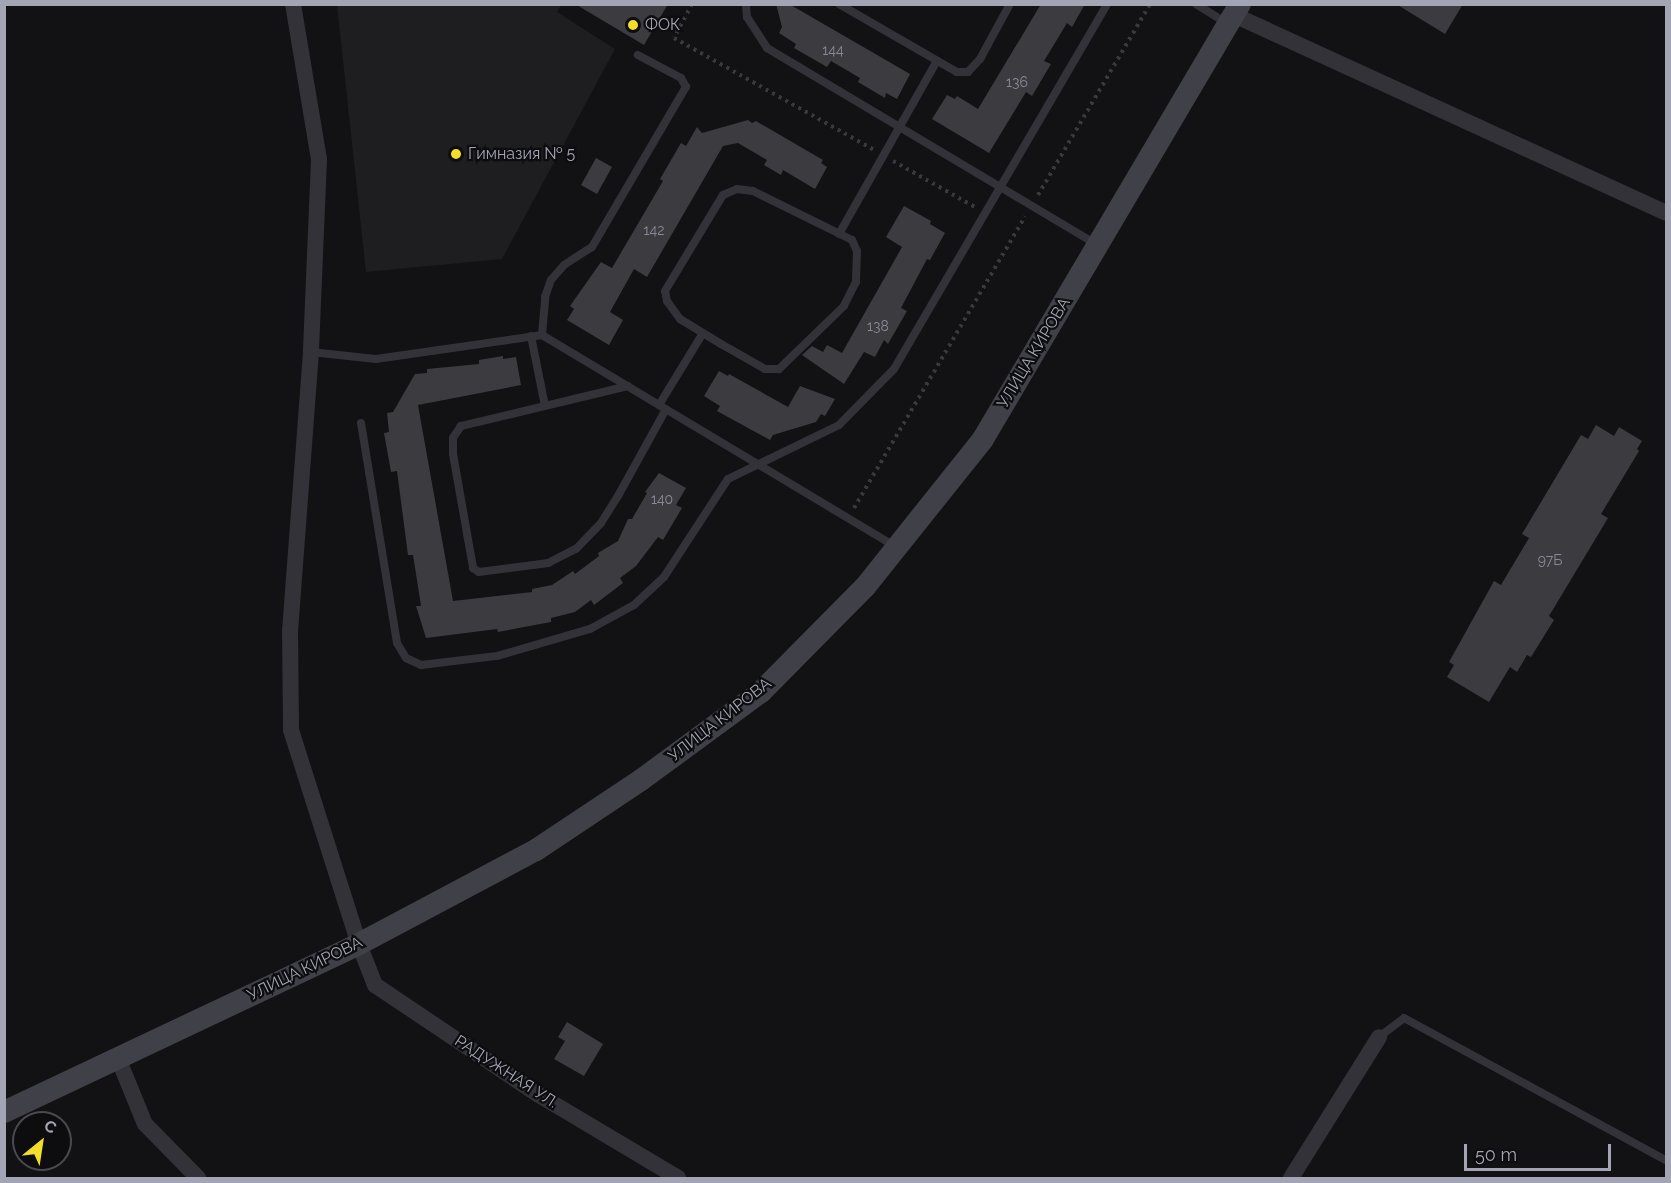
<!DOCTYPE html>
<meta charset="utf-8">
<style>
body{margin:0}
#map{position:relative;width:1671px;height:1183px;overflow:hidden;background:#121113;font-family:Raleway,sans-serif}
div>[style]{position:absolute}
.built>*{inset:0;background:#1e1d20}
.building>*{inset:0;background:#3c3b40}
.path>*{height:4px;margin-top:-2px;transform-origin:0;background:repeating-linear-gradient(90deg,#38393f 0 3px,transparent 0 7.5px)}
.service>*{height:8px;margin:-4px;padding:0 4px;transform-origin:4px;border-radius:4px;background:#333238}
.minor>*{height:16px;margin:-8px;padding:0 8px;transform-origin:8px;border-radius:8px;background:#333238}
.secondary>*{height:22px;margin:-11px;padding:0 11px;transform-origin:11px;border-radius:11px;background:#404048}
.dots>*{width:16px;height:16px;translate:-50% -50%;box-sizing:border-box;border:3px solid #0d0c0e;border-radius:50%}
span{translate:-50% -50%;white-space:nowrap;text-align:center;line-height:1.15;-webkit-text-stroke:4.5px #0d0c0e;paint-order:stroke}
.number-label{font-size:14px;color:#898a97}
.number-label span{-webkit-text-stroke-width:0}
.poi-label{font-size:16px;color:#a3a4b4}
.left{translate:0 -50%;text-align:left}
.street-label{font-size:16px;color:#a3a4b4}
.frame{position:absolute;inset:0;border:6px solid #a3a4b4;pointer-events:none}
.north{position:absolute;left:12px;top:1111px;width:60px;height:60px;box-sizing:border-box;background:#0d0c0e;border:2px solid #494950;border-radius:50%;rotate:30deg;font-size:16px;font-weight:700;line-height:24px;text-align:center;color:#a3a4b4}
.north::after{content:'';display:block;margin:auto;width:21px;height:27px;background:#f2dd2a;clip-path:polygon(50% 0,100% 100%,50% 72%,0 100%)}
.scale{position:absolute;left:1464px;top:1144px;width:147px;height:27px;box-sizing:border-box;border:3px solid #a3a4b4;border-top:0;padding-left:8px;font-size:18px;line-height:21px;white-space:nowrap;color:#a3a4b4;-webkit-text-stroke:4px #0d0c0e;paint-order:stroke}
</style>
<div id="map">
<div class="built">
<i style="clip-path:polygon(337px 5px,561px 5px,557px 12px,615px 49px,502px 259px,366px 272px)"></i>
</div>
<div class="building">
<i style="clip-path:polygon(575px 4px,668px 4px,644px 45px)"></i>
<i style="clip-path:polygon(776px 4px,789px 4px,910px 74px,897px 99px,886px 93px,885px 98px,858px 82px,860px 78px,831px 61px,827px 67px,794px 48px,796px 44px,779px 33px,782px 27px)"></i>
<i style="clip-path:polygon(1041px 4px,1085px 4px,1072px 27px,1067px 23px,1044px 61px,1051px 64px,1032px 96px,1026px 92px,989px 153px,932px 119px,947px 95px,955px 99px,957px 96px,978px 109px)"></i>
<i style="clip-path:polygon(1396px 4px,1463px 4px,1445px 34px)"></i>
<i style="clip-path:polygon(748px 120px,752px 123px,756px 121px,823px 160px,821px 163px,827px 167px,815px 189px,783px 170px,781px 175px,764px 165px,767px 160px,738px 143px,723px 146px,647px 277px,634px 269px,610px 312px,623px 320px,609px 345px,567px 320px,574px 309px,570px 306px,601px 262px,612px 268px,663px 181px,660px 179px,681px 143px,686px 146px,697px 127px,702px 133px)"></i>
<i style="clip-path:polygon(596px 158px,612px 167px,597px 194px,581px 185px)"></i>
<i style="clip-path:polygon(904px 206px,931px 221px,930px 224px,945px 233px,930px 260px,927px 259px,901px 308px,907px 311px,888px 344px,884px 340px,875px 357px,864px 352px,844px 384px,802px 355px,812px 346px,823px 352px,827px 345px,842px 353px,902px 247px,886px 237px)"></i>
<i style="clip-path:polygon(503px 356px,503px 359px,516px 357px,521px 385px,418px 405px,453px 601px,532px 592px,532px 589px,552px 585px,573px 571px,575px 574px,599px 556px,598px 553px,618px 541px,628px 519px,632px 519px,647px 493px,645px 492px,659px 473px,686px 488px,676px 505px,682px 508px,663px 540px,658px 537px,636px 566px,620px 578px,623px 583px,594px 605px,591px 600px,575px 612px,551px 618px,551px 622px,498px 632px,497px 629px,426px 638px,416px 606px,421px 606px,413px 555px,408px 555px,397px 471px,391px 472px,384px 433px,389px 432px,387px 413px,393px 412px,415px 374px,427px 373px,427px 369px,479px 364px,479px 360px)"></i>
<i style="clip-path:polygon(719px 371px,728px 376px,729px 374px,788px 407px,800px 386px,835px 399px,825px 416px,821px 414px,816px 422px,773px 435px,770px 440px,717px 411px,720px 406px,704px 396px)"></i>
<i style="clip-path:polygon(1596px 425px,1614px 436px,1619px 427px,1642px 441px,1637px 449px,1639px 451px,1601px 514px,1608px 518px,1549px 616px,1554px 620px,1531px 657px,1527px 655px,1517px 672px,1510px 667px,1489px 702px,1447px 677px,1454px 665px,1449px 662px,1494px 581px,1501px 585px,1529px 538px,1522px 534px,1581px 435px,1588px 439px)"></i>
<i style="clip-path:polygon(567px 1022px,603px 1044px,584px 1076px,554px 1059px,565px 1041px,558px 1037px)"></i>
</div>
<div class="path">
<i style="left:692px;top:4px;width:38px;rotate:118deg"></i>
<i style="left:674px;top:38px;width:229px;rotate:29.2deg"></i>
<i style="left:893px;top:161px;width:94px;rotate:29.3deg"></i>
<i style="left:1038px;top:195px;width:221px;rotate:-59.6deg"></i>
<i style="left:854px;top:508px;width:338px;rotate:-59.6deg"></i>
</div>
<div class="service">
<i style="left:746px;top:4px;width:13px;rotate:86deg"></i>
<i style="left:747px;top:17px;width:37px;rotate:57deg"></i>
<i style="left:767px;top:48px;width:385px;rotate:30.8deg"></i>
<i style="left:839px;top:4px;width:136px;rotate:30deg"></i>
<i style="left:957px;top:72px;width:11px"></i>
<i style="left:968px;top:72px;width:18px;rotate:-47deg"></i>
<i style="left:980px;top:59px;width:63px;rotate:-61.4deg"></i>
<i style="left:1196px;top:4px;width:36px;rotate:32deg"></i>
<i style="left:737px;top:189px;width:16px;rotate:7deg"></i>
<i style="left:753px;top:191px;width:110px;rotate:26.3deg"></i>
<i style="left:852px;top:240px;width:12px;rotate:66deg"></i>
<i style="left:857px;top:251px;width:31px;rotate:92deg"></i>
<i style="left:856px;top:282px;width:27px;rotate:117deg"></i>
<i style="left:844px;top:306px;width:91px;rotate:135.9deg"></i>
<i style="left:779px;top:369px;width:14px;rotate:180deg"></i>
<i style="left:765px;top:369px;width:51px;rotate:-150.4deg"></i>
<i style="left:721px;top:344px;width:48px;rotate:-148.6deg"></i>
<i style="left:680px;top:319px;width:22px;rotate:-126deg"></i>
<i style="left:667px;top:301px;width:10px;rotate:-101deg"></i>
<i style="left:665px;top:291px;width:112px;rotate:-58.9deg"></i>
<i style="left:723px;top:195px;width:15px;rotate:-23deg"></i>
<i style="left:839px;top:234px;width:199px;rotate:-60.5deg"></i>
<i style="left:542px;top:335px;width:38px;rotate:-85deg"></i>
<i style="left:545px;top:297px;width:18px;rotate:-71deg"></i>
<i style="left:551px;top:280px;width:20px;rotate:-49deg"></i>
<i style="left:564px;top:265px;width:33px;rotate:-33deg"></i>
<i style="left:592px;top:247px;width:186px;rotate:-59.6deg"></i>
<i style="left:686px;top:87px;width:10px;rotate:-119deg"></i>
<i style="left:681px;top:78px;width:49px;rotate:-151.9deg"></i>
<i style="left:531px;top:336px;width:71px;rotate:78.7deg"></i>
<i style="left:311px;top:352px;width:65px;rotate:6.1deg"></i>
<i style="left:376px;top:359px;width:168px;rotate:-8.2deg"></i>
<i style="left:542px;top:335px;width:411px;rotate:30.9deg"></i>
<i style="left:628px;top:386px;width:172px;rotate:166.5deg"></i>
<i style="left:461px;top:426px;width:14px;rotate:124deg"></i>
<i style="left:453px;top:438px;width:16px;rotate:90deg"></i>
<i style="left:453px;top:454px;width:116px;rotate:80deg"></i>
<i style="left:473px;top:568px;width:7px;rotate:34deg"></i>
<i style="left:479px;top:572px;width:70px;rotate:-7.4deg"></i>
<i style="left:548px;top:563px;width:31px;rotate:-27deg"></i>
<i style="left:576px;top:549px;width:36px;rotate:-46deg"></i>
<i style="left:601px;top:523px;width:32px;rotate:-58deg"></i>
<i style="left:618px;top:496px;width:99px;rotate:-61.1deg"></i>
<i style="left:659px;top:405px;width:84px;rotate:-58.6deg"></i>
<i style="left:361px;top:423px;width:223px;rotate:80.7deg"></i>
<i style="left:397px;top:643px;width:17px;rotate:59deg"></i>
<i style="left:406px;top:658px;width:17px;rotate:25deg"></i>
<i style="left:421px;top:665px;width:77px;rotate:-6.8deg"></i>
<i style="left:497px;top:656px;width:97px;rotate:-16.2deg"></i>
<i style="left:590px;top:629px;width:50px;rotate:-28.6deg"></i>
<i style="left:634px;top:605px;width:41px;rotate:-43deg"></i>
<i style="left:664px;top:577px;width:117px;rotate:-56.9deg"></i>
<i style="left:728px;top:479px;width:123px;rotate:-25.9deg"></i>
<i style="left:839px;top:425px;width:78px;rotate:-45.5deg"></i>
<i style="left:894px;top:369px;width:423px;rotate:-59.7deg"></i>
<i style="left:1379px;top:1037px;width:31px;rotate:-37deg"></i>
<i style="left:1404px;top:1018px;width:298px;rotate:28.5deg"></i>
</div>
<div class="minor">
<i style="left:293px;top:4px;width:157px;rotate:80.5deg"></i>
<i style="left:319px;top:159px;width:193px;rotate:92.4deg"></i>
<i style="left:311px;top:352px;width:279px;rotate:94.3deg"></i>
<i style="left:290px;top:630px;width:100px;rotate:89.4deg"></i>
<i style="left:291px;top:730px;width:225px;rotate:72.4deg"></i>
<i style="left:359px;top:944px;width:44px;rotate:68.7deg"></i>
<i style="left:375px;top:985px;width:197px;rotate:33.9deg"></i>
<i style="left:539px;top:1095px;width:162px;rotate:30.8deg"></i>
<i style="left:1234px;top:15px;width:475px;rotate:24.6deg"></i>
<i style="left:118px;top:1058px;width:71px;rotate:67.8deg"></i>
<i style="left:145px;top:1124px;width:76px;rotate:45.5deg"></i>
<i style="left:1291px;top:1178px;width:166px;rotate:-58deg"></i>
</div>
<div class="secondary">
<i style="left:4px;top:1112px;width:393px;rotate:-25.3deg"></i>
<i style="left:359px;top:944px;width:200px;rotate:-28deg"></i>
<i style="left:536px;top:850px;width:126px;rotate:-33.7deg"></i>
<i style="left:641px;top:780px;width:149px;rotate:-36.3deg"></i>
<i style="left:761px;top:692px;width:148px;rotate:-45.3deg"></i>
<i style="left:865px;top:587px;width:189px;rotate:-51.4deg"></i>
<i style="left:983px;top:439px;width:505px;rotate:-59.43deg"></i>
</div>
<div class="dots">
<i style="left:633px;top:25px;background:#f2dd2a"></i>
<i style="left:456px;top:154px;background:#f2dd2a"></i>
</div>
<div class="number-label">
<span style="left:833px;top:50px">144</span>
<span style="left:1017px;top:82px">136</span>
<span style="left:654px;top:230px">142</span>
<span style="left:878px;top:326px">138</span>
<span style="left:662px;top:499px">140</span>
<span style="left:1550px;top:560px">97Б</span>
</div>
<div class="poi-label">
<span class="left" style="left:645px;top:25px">ФОК</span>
<span class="left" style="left:468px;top:154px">Гимназия № 5</span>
</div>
<div class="street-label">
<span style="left:1034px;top:353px;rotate:-59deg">УЛИЦА КИРОВА</span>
<span style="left:720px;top:720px;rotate:-38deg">УЛИЦА КИРОВА</span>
<span style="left:305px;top:969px;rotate:-26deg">УЛИЦА КИРОВА</span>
<span style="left:506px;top:1072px;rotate:33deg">РАДУЖНАЯ УЛ.</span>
</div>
<div class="frame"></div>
<div class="north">С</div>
<div class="scale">50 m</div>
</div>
